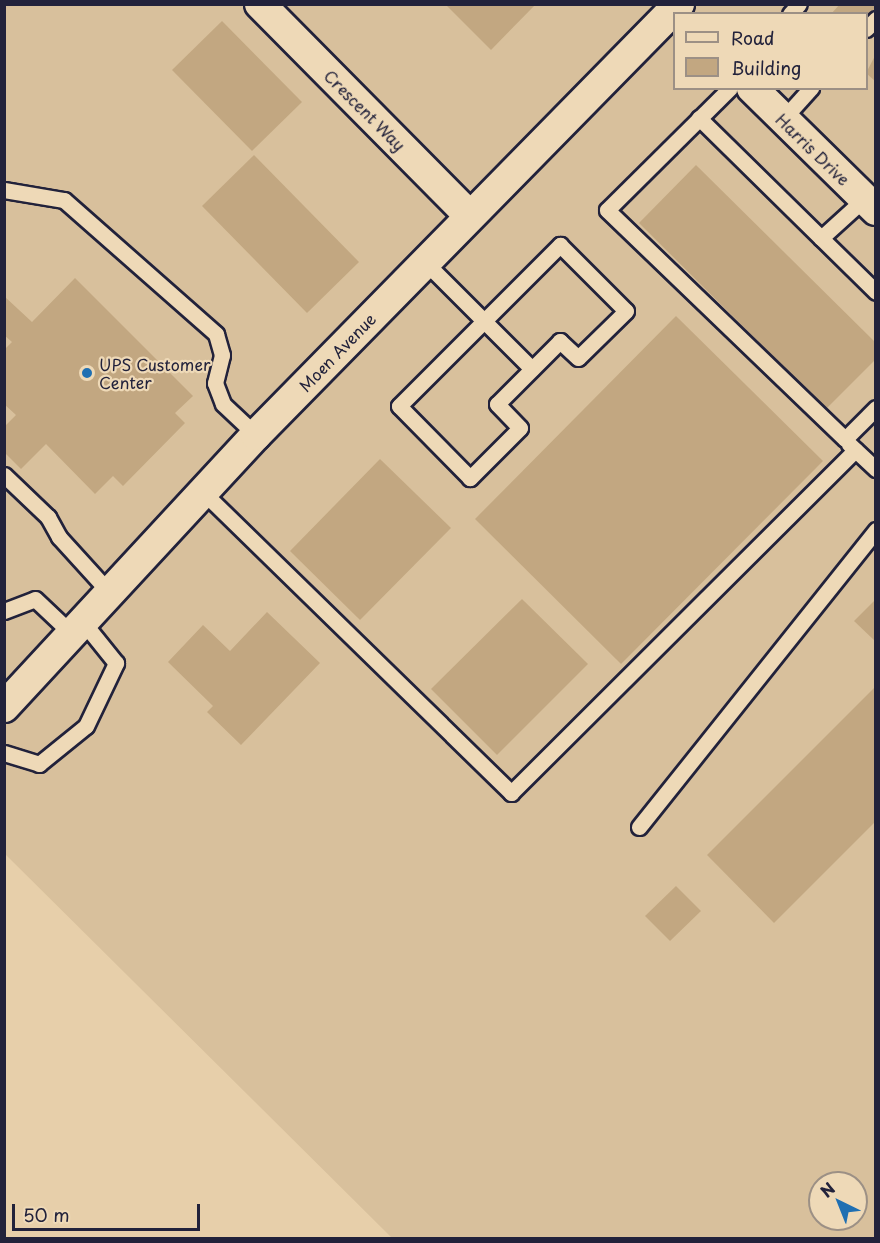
<!DOCTYPE html>
<style>
body{margin:0}
#map{position:relative;width:880px;height:1243px;overflow:hidden;background:#e7cfaa;font-family:"Playpen Sans",sans-serif}
div>[style]{position:absolute}
.built>*{inset:0;background:#d8c09c}
.building>*{inset:0;background:#c2a781}
.roads{filter:drop-shadow(2px 0 #22223b) drop-shadow(-2px 0 #22223b) drop-shadow(0 2px #22223b) drop-shadow(0 -2px #22223b)}
.service>*{height:15px;margin:-7.5px;padding:0 7.5px;transform-origin:7.5px;border-radius:7.5px;background:#eed9b7}
.minor>*{height:30px;margin:-15px;padding:0 15px;transform-origin:15px;border-radius:15px;background:#eed9b7}
.dots>*{width:16px;height:16px;translate:-50% -50%;box-sizing:border-box;border:3px solid #eed9b7;border-radius:50%}
span{translate:-50% -50%;white-space:nowrap;text-align:center;line-height:1.15;-webkit-text-stroke:4.5px #eed9b7;paint-order:stroke}
.street-label{font-size:16px;color:#22223b}
.poi-label{font-size:16px;color:#22223b}
.left{translate:0 -50%;text-align:left}
.frame{position:absolute;inset:0;border:6px solid #22223b;pointer-events:none}
.legend{position:absolute;left:673px;top:12px;width:195px;height:78px;box-sizing:border-box;background:#eed9b7;border:2px solid #9c9085;margin:0;padding:8px 10px;list-style:none;font-size:18px;color:#22223b}
.legend li{display:flex;align-items:center;gap:12px;height:30px}
.legend b{width:30px;border:2px solid #9c9085}
.north{position:absolute;left:808px;top:1171px;width:60px;height:60px;box-sizing:border-box;background:#eed9b7;border:2px solid #9c9085;border-radius:50%;rotate:317deg;font-size:16px;font-weight:700;line-height:24px;text-align:center;color:#22223b}
.north::after{content:'';display:block;margin:auto;width:21px;height:27px;background:#1f6fb2;clip-path:polygon(50% 0,100% 100%,50% 72%,0 100%)}
.scale{position:absolute;left:12px;top:1204px;width:188px;height:27px;box-sizing:border-box;border:3px solid #22223b;border-top:0;padding-left:8px;font-size:18px;line-height:21px;white-space:nowrap;color:#22223b;-webkit-text-stroke:4px #eed9b7;paint-order:stroke}
</style>
<div id="map">
<div class="built">
<i style="clip-path:polygon(evenodd,4px 5px,875px 5px,875px 1238px,392px 1238px,5px 854px,4px 5px,674px 14px,866px 14px,866px 88px,674px 88px,674px 14px,4px 5px,820px 1183px,856px 1183px,856px 1219px,820px 1219px,820px 1183px)"></i>
</div>
<div class="building">
<i style="clip-path:polygon(445px 4px,536px 4px,491px 50px)"></i>
<i style="clip-path:polygon(840px 4px,876px 4px,876px 13px,866px 22px,866px 14px,831px 14px)"></i>
<i style="clip-path:polygon(222px 21px,302px 102px,252px 151px,172px 70px)"></i>
<i style="clip-path:polygon(876px 54px,876px 82px,866px 73px)"></i>
<i style="clip-path:polygon(254px 155px,359px 262px,307px 313px,202px 206px)"></i>
<i style="clip-path:polygon(696px 165px,876px 343px,876px 359px,826px 409px,639px 223px)"></i>
<i style="clip-path:polygon(75px 278px,193px 396px,175px 413px,185px 423px,123px 486px,113px 476px,95px 494px,46px 444px,21px 469px,4px 452px,4px 427px,16px 415px,4px 404px,4px 350px,12px 342px,4px 335px,4px 296px,32px 322px)"></i>
<i style="clip-path:polygon(676px 316px,823px 461px,621px 664px,475px 519px)"></i>
<i style="clip-path:polygon(380px 459px,451px 528px,360px 620px,290px 551px)"></i>
<i style="clip-path:polygon(522px 599px,588px 664px,497px 755px,431px 689px)"></i>
<i style="clip-path:polygon(876px 599px,876px 642px,854px 621px)"></i>
<i style="clip-path:polygon(267px 612px,320px 663px,241px 745px,207px 712px,213px 706px,168px 662px,203px 625px,230px 651px)"></i>
<i style="clip-path:polygon(876px 686px,876px 821px,774px 923px,707px 855px)"></i>
<i style="clip-path:polygon(676px 886px,701px 911px,670px 941px,645px 916px)"></i>
</div>
<div class="roads">
<div class="service">
<i style="left:790px;top:14px;width:13px;rotate:-48deg"></i>
<i style="left:866px;top:29px;width:14px;rotate:-45deg"></i>
<i style="left:730px;top:88px;width:173px;rotate:135.2deg"></i>
<i style="left:607px;top:210px;width:330px;rotate:43.9deg"></i>
<i style="left:845px;top:439px;width:44px;rotate:-45deg"></i>
<i style="left:699px;top:118px;width:171px;rotate:44.5deg"></i>
<i style="left:783px;top:119px;width:42px;rotate:-47.9deg"></i>
<i style="left:4px;top:190px;width:61px;rotate:9.5deg"></i>
<i style="left:64px;top:200px;width:203px;rotate:41.4deg"></i>
<i style="left:216px;top:334px;width:22px;rotate:74deg"></i>
<i style="left:222px;top:355px;width:29px;rotate:104deg"></i>
<i style="left:215px;top:383px;width:22px;rotate:69deg"></i>
<i style="left:223px;top:404px;width:45px;rotate:43.2deg"></i>
<i style="left:864px;top:199px;width:58px;rotate:137.8deg"></i>
<i style="left:821px;top:238px;width:77px;rotate:44.5deg"></i>
<i style="left:560px;top:245px;width:93px;rotate:45deg"></i>
<i style="left:626px;top:311px;width:67px;rotate:135.6deg"></i>
<i style="left:578px;top:358px;width:25px;rotate:-137deg"></i>
<i style="left:560px;top:341px;width:89px;rotate:135deg"></i>
<i style="left:497px;top:404px;width:33px;rotate:46deg"></i>
<i style="left:520px;top:428px;width:71px;rotate:135deg"></i>
<i style="left:470px;top:478px;width:101px;rotate:-134.6deg"></i>
<i style="left:399px;top:406px;width:228px;rotate:-45deg"></i>
<i style="left:425px;top:262px;width:151px;rotate:45deg"></i>
<i style="left:849px;top:444px;width:37px;rotate:43deg"></i>
<i style="left:4px;top:475px;width:61px;rotate:43.7deg"></i>
<i style="left:48px;top:517px;width:23px;rotate:61deg"></i>
<i style="left:59px;top:537px;width:76px;rotate:47.7deg"></i>
<i style="left:203px;top:492px;width:431px;rotate:44.3deg"></i>
<i style="left:511px;top:793px;width:486px;rotate:-44.9deg"></i>
<i style="left:4px;top:611px;width:33px;rotate:-21deg"></i>
<i style="left:35px;top:599px;width:51px;rotate:43.4deg"></i>
<i style="left:4px;top:753px;width:37px;rotate:17deg"></i>
<i style="left:39px;top:764px;width:60px;rotate:-39deg"></i>
<i style="left:86px;top:726px;width:70px;rotate:-64.5deg"></i>
<i style="left:116px;top:663px;width:53px;rotate:-128.8deg"></i>
<i style="left:639px;top:827px;width:380px;rotate:-51.4deg"></i>
</div>
<div class="minor">
<i style="left:260px;top:4px;width:298px;rotate:45.3deg"></i>
<i style="left:752px;top:88px;width:174px;rotate:44.5deg"></i>
<i style="left:4px;top:707px;width:371px;rotate:-47.2deg"></i>
<i style="left:256px;top:435px;width:604px;rotate:-45.54deg"></i>
</div>
</div>
<div class="dots">
<i style="left:87px;top:373px;background:#1f6fb2"></i>
</div>
<div class="street-label">
<span style="left:365px;top:110px;rotate:45deg">Crescent Way</span>
<span style="left:813px;top:149px;rotate:44deg">Harris Drive</span>
<span style="left:337px;top:352px;rotate:-46deg">Moen Avenue</span>
</div>
<div class="poi-label">
<span class="left" style="left:99px;top:373px">UPS Customer<br>Center</span>
</div>
<div class="frame"></div>
<ul class="legend">
<li><b style="height:8px;background:#eed9b7"></b>Road</li>
<li><b style="height:16px;background:#c2a781"></b>Building</li>
</ul>
<div class="north">N</div>
<div class="scale">50 m</div>
</div>
